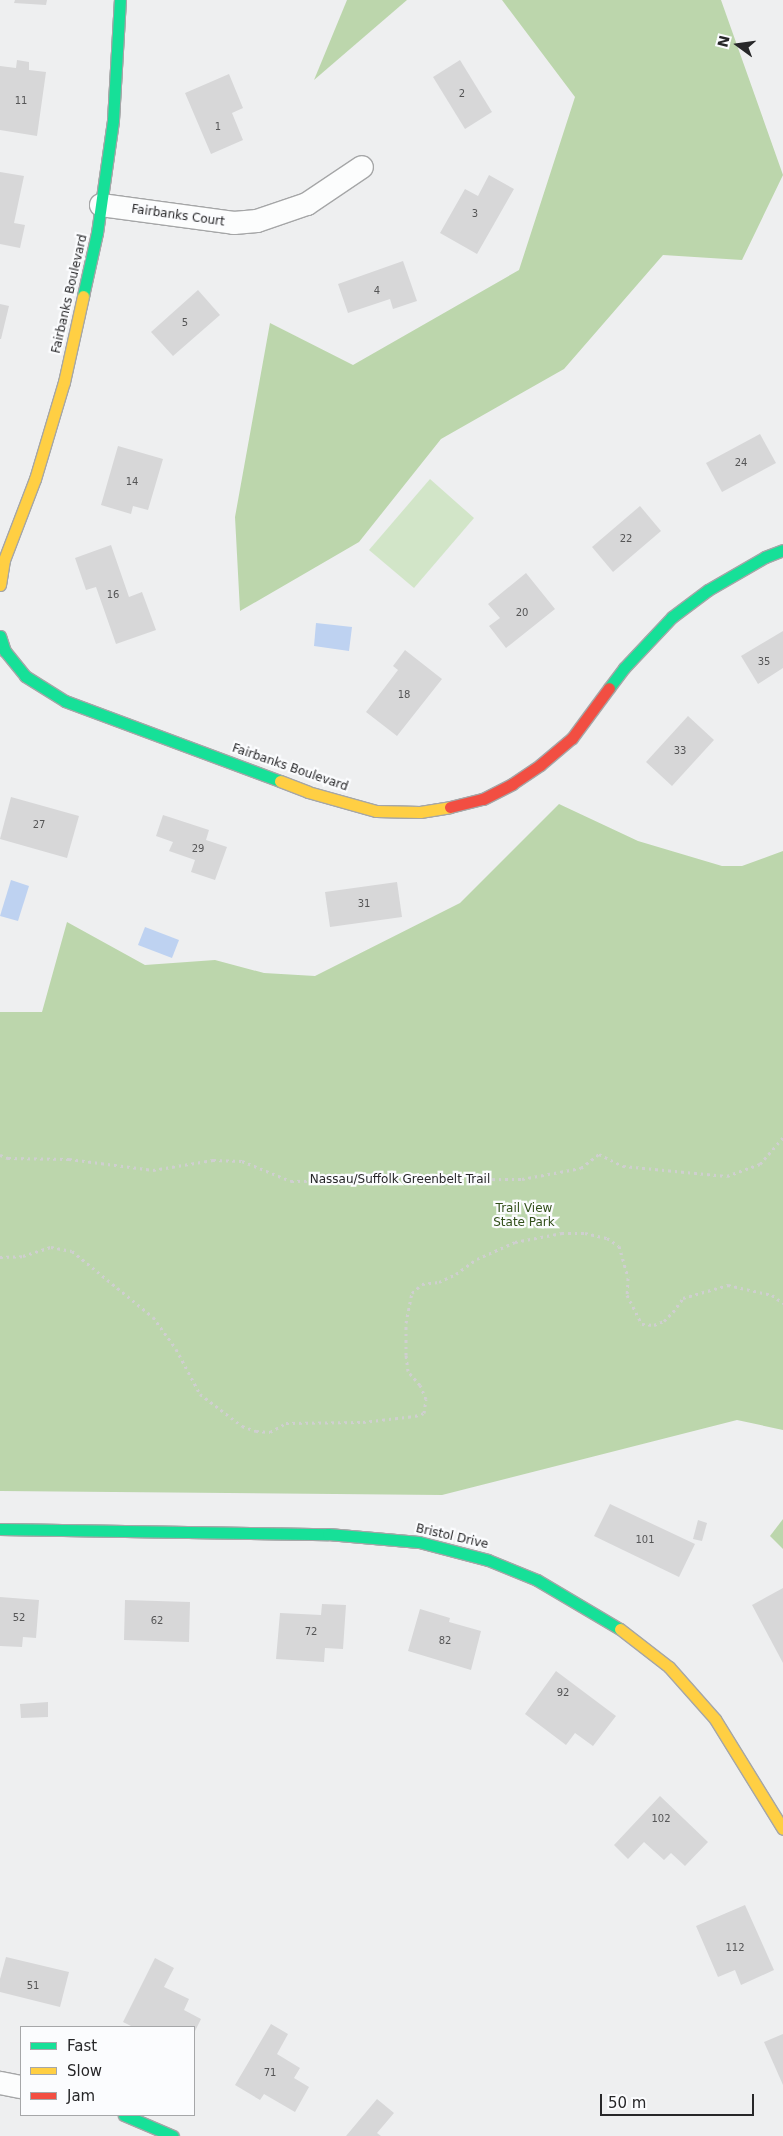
<!DOCTYPE html>
<style>
body{margin:0}
#map{position:relative;width:783px;height:2136px;overflow:hidden;background:#eeeff0;font-family:"DejaVu Sans",sans-serif}
div>[style]{position:absolute}
.green>*{inset:0;background:#d2e5c8}
.forest>*{inset:0;background:#bcd6ac}
.water>*{inset:0;background:#bed2f1}
.building>*{inset:0;background:#d7d7d8}
.path>*{height:3px;margin-top:-1.5px;transform-origin:0;background:repeating-linear-gradient(90deg,#cfcfd0 0 2.5px,transparent 0 6.5px)}
.roads{filter:drop-shadow(1px 0 #a5a6a7) drop-shadow(-1px 0 #a5a6a7) drop-shadow(0 1px #a5a6a7) drop-shadow(0 -1px #a5a6a7)}
.street>*{height:22px;margin:-11px;padding:0 11px;transform-origin:11px;border-radius:11px;background:#fcfdfd}
.fast>*{height:11px;margin:-5.5px;padding:0 5.5px;transform-origin:5.5px;border-radius:5.5px;background:#16e098}
.slow>*{height:11px;margin:-5.5px;padding:0 5.5px;transform-origin:5.5px;border-radius:5.5px;background:#ffcf43}
.jam>*{height:11px;margin:-5.5px;padding:0 5.5px;transform-origin:5.5px;border-radius:5.5px;background:#f24e42}
span{translate:-50% -50%;white-space:nowrap;text-align:center;line-height:1.15;-webkit-text-stroke:4.5px #fbfcfe;paint-order:stroke}
.number-label{font-size:10px;color:#555556}
.number-label span{-webkit-text-stroke-width:0}
.street-label{font-size:12px;color:#272729}
.park-label{font-size:12px;color:#324f1a}
.legend{position:absolute;left:20px;top:2026px;width:175px;height:90px;box-sizing:border-box;background:#fbfcfe;border:1px solid #a6a7a9;margin:0;padding:6px 9px;list-style:none;font-size:15px;color:#272729}
.legend li{display:flex;align-items:center;gap:10px;height:25px}
.legend b{width:25px;border:1px solid #a6a7a9}
.north{position:absolute;left:713px;top:20px;width:50px;height:50px;-webkit-text-stroke:4px #fbfcfe;paint-order:stroke;rotate:284deg;font-size:14px;font-weight:700;line-height:20px;text-align:center;color:#272729}
.north::after{content:'';display:block;margin:auto;width:18px;height:22px;background:#272729;clip-path:polygon(50% 0,100% 100%,50% 72%,0 100%)}
.scale{position:absolute;left:600px;top:2094px;width:154px;height:22px;box-sizing:border-box;border:2px solid #272729;border-top:0;padding-left:6px;font-size:15px;line-height:18px;white-space:nowrap;color:#272729;-webkit-text-stroke:4px #fbfcfe;paint-order:stroke}
</style>
<div id="map">
<div class="green">
<i style="clip-path:polygon(430px 479px,474px 518px,414px 588px,369px 550px)"></i>
</div>
<div class="forest">
<i style="clip-path:polygon(347px 0,407px 0,314px 80px)"></i>
<i style="clip-path:polygon(502px 0,721px 0,783px 175px,742px 260px,663px 255px,564px 369px,441px 439px,359px 542px,240px 611px,235px 517px,270px 323px,353px 365px,519px 270px,575px 97px)"></i>
<i style="clip-path:polygon(559px 804px,638px 841px,722px 866px,742px 866px,783px 851px,783px 1430px,737px 1420px,442px 1495px,0 1491px,0 1012px,42px 1012px,67px 922px,145px 965px,215px 960px,264px 973px,315px 976px,460px 903px)"></i>
<i style="clip-path:polygon(783px 1519px,783px 1549px,770px 1536px)"></i>
</div>
<div class="water">
<i style="clip-path:polygon(316px 623px,352px 627px,349px 651px,314px 646px)"></i>
<i style="clip-path:polygon(11px 880px,29px 886px,18px 921px,0 916px)"></i>
<i style="clip-path:polygon(145px 927px,179px 940px,172px 958px,138px 945px)"></i>
</div>
<div class="building">
<i style="clip-path:polygon(15px 0,47px 0,46px 5px,14px 3px)"></i>
<i style="clip-path:polygon(17px 60px,29px 62px,29px 70px,46px 72px,37px 136px,0 130px,0 66px,16px 68px)"></i>
<i style="clip-path:polygon(460px 60px,492px 112px,465px 129px,433px 77px)"></i>
<i style="clip-path:polygon(229px 74px,243px 108px,232px 113px,243px 140px,211px 154px,185px 93px)"></i>
<i style="clip-path:polygon(0 172px,24px 176px,14px 223px,25px 225px,20px 248px,0 244px)"></i>
<i style="clip-path:polygon(489px 175px,514px 189px,477px 254px,440px 233px,465px 189px,478px 196px)"></i>
<i style="clip-path:polygon(403px 261px,417px 301px,393px 309px,390px 299px,348px 313px,338px 284px)"></i>
<i style="clip-path:polygon(198px 290px,220px 315px,173px 356px,151px 332px)"></i>
<i style="clip-path:polygon(0 304px,9px 306px,1px 339px,0 339px)"></i>
<i style="clip-path:polygon(760px 434px,776px 463px,722px 492px,706px 463px)"></i>
<i style="clip-path:polygon(118px 446px,163px 459px,148px 510px,133px 506px,131px 514px,101px 505px)"></i>
<i style="clip-path:polygon(640px 506px,661px 531px,613px 572px,592px 547px)"></i>
<i style="clip-path:polygon(111px 545px,129px 597px,142px 592px,156px 630px,116px 644px,96px 587px,86px 590px,75px 558px)"></i>
<i style="clip-path:polygon(526px 573px,555px 609px,506px 648px,489px 626px,500px 618px,488px 604px)"></i>
<i style="clip-path:polygon(783px 631px,783px 668px,758px 684px,741px 656px)"></i>
<i style="clip-path:polygon(405px 650px,442px 679px,397px 736px,366px 712px,398px 670px,393px 666px)"></i>
<i style="clip-path:polygon(688px 716px,714px 740px,672px 786px,646px 762px)"></i>
<i style="clip-path:polygon(11px 797px,79px 816px,67px 858px,0 839px)"></i>
<i style="clip-path:polygon(163px 815px,209px 830px,206px 840px,227px 847px,215px 880px,191px 872px,195px 860px,169px 851px,173px 842px,156px 836px)"></i>
<i style="clip-path:polygon(397px 882px,402px 917px,330px 927px,325px 892px)"></i>
<i style="clip-path:polygon(610px 1504px,695px 1544px,679px 1577px,594px 1536px)"></i>
<i style="clip-path:polygon(698px 1520px,707px 1523px,702px 1541px,693px 1539px)"></i>
<i style="clip-path:polygon(783px 1588px,783px 1663px,752px 1605px)"></i>
<i style="clip-path:polygon(0 1597px,39px 1600px,36px 1638px,23px 1637px,22px 1647px,0 1646px)"></i>
<i style="clip-path:polygon(125px 1600px,190px 1602px,189px 1642px,124px 1640px)"></i>
<i style="clip-path:polygon(322px 1604px,346px 1605px,343px 1649px,325px 1648px,324px 1662px,276px 1659px,280px 1613px,321px 1615px)"></i>
<i style="clip-path:polygon(420px 1609px,450px 1618px,449px 1622px,481px 1631px,471px 1670px,408px 1651px)"></i>
<i style="clip-path:polygon(556px 1671px,616px 1716px,593px 1746px,575px 1733px,566px 1745px,525px 1714px)"></i>
<i style="clip-path:polygon(48px 1702px,48px 1717px,21px 1718px,20px 1704px)"></i>
<i style="clip-path:polygon(660px 1796px,708px 1842px,685px 1866px,671px 1853px,664px 1860px,644px 1842px,628px 1859px,614px 1845px)"></i>
<i style="clip-path:polygon(745px 1905px,774px 1970px,741px 1985px,735px 1970px,718px 1977px,696px 1926px)"></i>
<i style="clip-path:polygon(6px 1957px,69px 1972px,60px 2007px,0 1992px,0 1979px)"></i>
<i style="clip-path:polygon(155px 1958px,174px 1968px,164px 1987px,189px 1999px,184px 2010px,201px 2019px,194px 2033px,194px 2027px,133px 2027px,123px 2022px)"></i>
<i style="clip-path:polygon(271px 2024px,288px 2034px,277px 2054px,300px 2068px,294px 2078px,309px 2087px,295px 2112px,264px 2094px,260px 2100px,235px 2085px)"></i>
<i style="clip-path:polygon(783px 2034px,783px 2085px,764px 2042px)"></i>
<i style="clip-path:polygon(377px 2099px,394px 2113px,377px 2133px,381px 2136px,346px 2136px)"></i>
</div>
<div class="path">
<i style="left:0;top:1155px;width:9px;rotate:21deg"></i>
<i style="left:8px;top:1158px;width:61px;rotate:0.9deg"></i>
<i style="left:69px;top:1159px;width:85px;rotate:7.5deg"></i>
<i style="left:153px;top:1170px;width:61px;rotate:-9.5deg"></i>
<i style="left:213px;top:1160px;width:29px;rotate:2deg"></i>
<i style="left:242px;top:1161px;width:53px;rotate:22.2deg"></i>
<i style="left:291px;top:1181px;width:231px;rotate:-0.5deg"></i>
<i style="left:522px;top:1179px;width:60px;rotate:-10.6deg"></i>
<i style="left:581px;top:1168px;width:23px;rotate:-38deg"></i>
<i style="left:599px;top:1154px;width:27px;rotate:27deg"></i>
<i style="left:623px;top:1166px;width:104px;rotate:5.5deg"></i>
<i style="left:727px;top:1176px;width:35px;rotate:-20deg"></i>
<i style="left:760px;top:1164px;width:35px;rotate:-49deg"></i>
<i style="left:0;top:1257px;width:23px;rotate:-2deg"></i>
<i style="left:23px;top:1256px;width:29px;rotate:-18deg"></i>
<i style="left:51px;top:1247px;width:21px;rotate:11deg"></i>
<i style="left:72px;top:1251px;width:104px;rotate:39.2deg"></i>
<i style="left:153px;top:1317px;width:39px;rotate:54deg"></i>
<i style="left:176px;top:1349px;width:51px;rotate:61.9deg"></i>
<i style="left:200px;top:1394px;width:53px;rotate:37.3deg"></i>
<i style="left:242px;top:1426px;width:15px;rotate:20deg"></i>
<i style="left:256px;top:1431px;width:14px;rotate:4deg"></i>
<i style="left:270px;top:1432px;width:18px;rotate:-29deg"></i>
<i style="left:286px;top:1423px;width:77px;rotate:-0.7deg"></i>
<i style="left:363px;top:1422px;width:52px;rotate:-6.6deg"></i>
<i style="left:415px;top:1416px;width:9px;rotate:-18deg"></i>
<i style="left:424px;top:1413px;width:14px;rotate:-82deg"></i>
<i style="left:426px;top:1399px;width:15px;rotate:-113deg"></i>
<i style="left:420px;top:1385px;width:18px;rotate:-131deg"></i>
<i style="left:408px;top:1371px;width:16px;rotate:-97deg"></i>
<i style="left:406px;top:1355px;width:32px;rotate:-90deg"></i>
<i style="left:406px;top:1323px;width:31px;rotate:-79deg"></i>
<i style="left:412px;top:1293px;width:13px;rotate:-42deg"></i>
<i style="left:422px;top:1284px;width:17px;rotate:-7deg"></i>
<i style="left:439px;top:1282px;width:19px;rotate:-25deg"></i>
<i style="left:456px;top:1274px;width:26px;rotate:-36deg"></i>
<i style="left:477px;top:1259px;width:42px;rotate:-24.1deg"></i>
<i style="left:515px;top:1242px;width:48px;rotate:-10.8deg"></i>
<i style="left:562px;top:1233px;width:23px"></i>
<i style="left:585px;top:1233px;width:23px;rotate:13deg"></i>
<i style="left:607px;top:1238px;width:14px;rotate:34deg"></i>
<i style="left:619px;top:1246px;width:33px;rotate:74deg"></i>
<i style="left:628px;top:1278px;width:17px;rotate:93deg"></i>
<i style="left:627px;top:1295px;width:33px;rotate:63deg"></i>
<i style="left:642px;top:1324px;width:12px;rotate:5deg"></i>
<i style="left:654px;top:1325px;width:11px;rotate:-22deg"></i>
<i style="left:664px;top:1321px;width:13px;rotate:-45deg"></i>
<i style="left:673px;top:1312px;width:17px;rotate:-54deg"></i>
<i style="left:683px;top:1298px;width:47px;rotate:-16.1deg"></i>
<i style="left:728px;top:1285px;width:45px;rotate:12.8deg"></i>
<i style="left:772px;top:1295px;width:14px;rotate:36deg"></i>
</div>
<div class="roads">
<div class="street">
<i style="left:101px;top:205px;width:134px;rotate:7.7deg"></i>
<i style="left:234px;top:223px;width:23px;rotate:-5deg"></i>
<i style="left:257px;top:221px;width:53px;rotate:-18.8deg"></i>
<i style="left:307px;top:204px;width:66px;rotate:-33.9deg"></i>
<i style="left:0;top:2083px;width:21px;rotate:11deg"></i>
</div>
<div class="fast">
<i style="left:83px;top:296px;width:65px;rotate:-77.5deg"></i>
<i style="left:97px;top:233px;width:114px;rotate:-81.9deg"></i>
<i style="left:113px;top:120px;width:120px;rotate:-86.7deg"></i>
<i style="left:0;top:636px;width:16px;rotate:72deg"></i>
<i style="left:5px;top:651px;width:32px;rotate:51deg"></i>
<i style="left:25px;top:676px;width:47px;rotate:32deg"></i>
<i style="left:65px;top:701px;width:229px;rotate:20.4deg"></i>
<i style="left:609px;top:688px;width:25px;rotate:-53deg"></i>
<i style="left:624px;top:668px;width:70px;rotate:-46.7deg"></i>
<i style="left:672px;top:617px;width:45px;rotate:-36.9deg"></i>
<i style="left:708px;top:590px;width:66px;rotate:-30.1deg"></i>
<i style="left:765px;top:557px;width:19px;rotate:-21deg"></i>
<i style="left:0;top:1529px;width:328px;rotate:0.9deg"></i>
<i style="left:328px;top:1534px;width:91px;rotate:5deg"></i>
<i style="left:419px;top:1542px;width:71px;rotate:14.6deg"></i>
<i style="left:488px;top:1560px;width:53px;rotate:22.2deg"></i>
<i style="left:537px;top:1580px;width:96px;rotate:30.6deg"></i>
<i style="left:124px;top:2115px;width:53px;rotate:23.2deg"></i>
</div>
<div class="slow">
<i style="left:0;top:585px;width:25px;rotate:-81deg"></i>
<i style="left:4px;top:560px;width:87px;rotate:-69.1deg"></i>
<i style="left:35px;top:479px;width:101px;rotate:-73.4deg"></i>
<i style="left:64px;top:382px;width:88px;rotate:-77.5deg"></i>
<i style="left:280px;top:781px;width:30px;rotate:21deg"></i>
<i style="left:308px;top:792px;width:71px;rotate:15.6deg"></i>
<i style="left:376px;top:811px;width:44px;rotate:1.3deg"></i>
<i style="left:420px;top:812px;width:30px;rotate:-9deg"></i>
<i style="left:620px;top:1629px;width:62px;rotate:37.8deg"></i>
<i style="left:669px;top:1667px;width:69px;rotate:48.5deg"></i>
<i style="left:715px;top:1719px;width:129px;rotate:58.3deg"></i>
</div>
<div class="jam">
<i style="left:450px;top:807px;width:34px;rotate:-14deg"></i>
<i style="left:483px;top:799px;width:33px;rotate:-27deg"></i>
<i style="left:512px;top:784px;width:34px;rotate:-34deg"></i>
<i style="left:540px;top:765px;width:42px;rotate:-40.2deg"></i>
<i style="left:572px;top:738px;width:62px;rotate:-53.5deg"></i>
</div>
</div>
<div class="number-label">
<span style="left:462px;top:94px">2</span>
<span style="left:21px;top:101px">11</span>
<span style="left:218px;top:127px">1</span>
<span style="left:475px;top:214px">3</span>
<span style="left:377px;top:291px">4</span>
<span style="left:185px;top:323px">5</span>
<span style="left:741px;top:463px">24</span>
<span style="left:132px;top:482px">14</span>
<span style="left:626px;top:539px">22</span>
<span style="left:113px;top:595px">16</span>
<span style="left:522px;top:613px">20</span>
<span style="left:764px;top:662px">35</span>
<span style="left:404px;top:695px">18</span>
<span style="left:680px;top:751px">33</span>
<span style="left:39px;top:825px">27</span>
<span style="left:198px;top:849px">29</span>
<span style="left:364px;top:904px">31</span>
<span style="left:645px;top:1540px">101</span>
<span style="left:19px;top:1618px">52</span>
<span style="left:157px;top:1621px">62</span>
<span style="left:311px;top:1632px">72</span>
<span style="left:445px;top:1641px">82</span>
<span style="left:563px;top:1693px">92</span>
<span style="left:661px;top:1819px">102</span>
<span style="left:735px;top:1948px">112</span>
<span style="left:33px;top:1986px">51</span>
<span style="left:270px;top:2073px">71</span>
</div>
<div class="street-label">
<span style="left:178px;top:216px;rotate:8deg">Fairbanks Court</span>
<span style="left:70px;top:294px;rotate:-77deg">Fairbanks Boulevard</span>
<span style="left:290px;top:768px;rotate:19deg">Fairbanks Boulevard</span>
<span style="left:400px;top:1180px">Nassau/Suffolk Greenbelt Trail</span>
<span style="left:452px;top:1537px;rotate:13deg">Bristol Drive</span>
</div>
<div class="park-label">
<span style="left:524px;top:1216px">Trail View<br>State Park</span>
</div>
<ul class="legend">
<li><b style="height:6px;background:#16e098"></b>Fast</li>
<li><b style="height:6px;background:#ffcf43"></b>Slow</li>
<li><b style="height:6px;background:#f24e42"></b>Jam</li>
</ul>
<div class="north">N</div>
<div class="scale">50 m</div>
</div>
